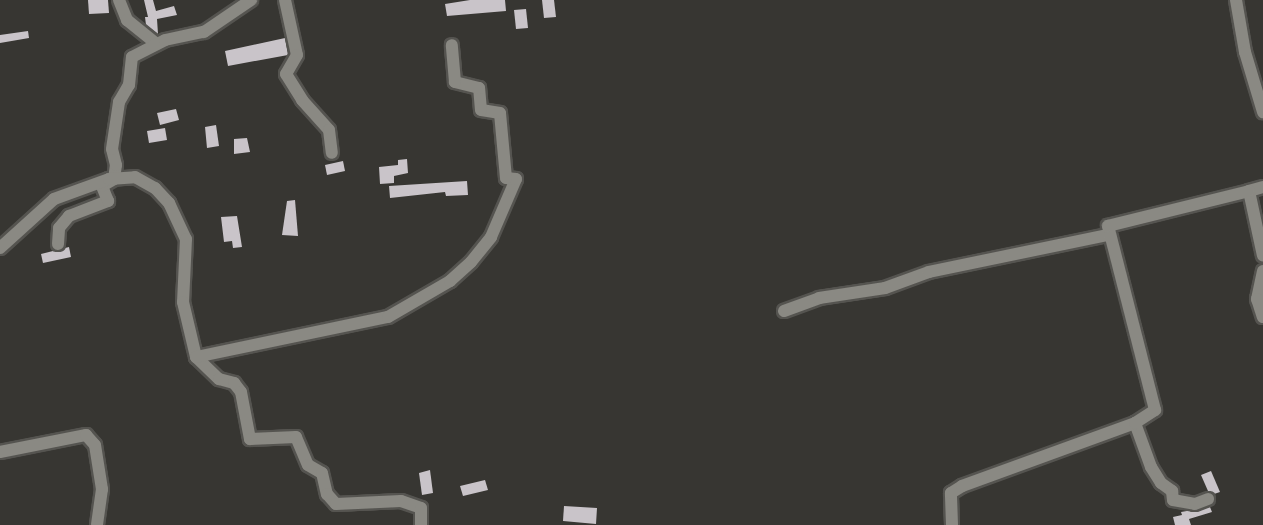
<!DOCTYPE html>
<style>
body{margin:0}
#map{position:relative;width:1263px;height:525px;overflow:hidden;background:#373632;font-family:"IBM Plex Sans",sans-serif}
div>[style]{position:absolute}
.building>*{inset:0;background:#c9c4c9}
.roads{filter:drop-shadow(2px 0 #555450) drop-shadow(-2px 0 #555450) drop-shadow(0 2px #555450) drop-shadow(0 -2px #555450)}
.minor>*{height:12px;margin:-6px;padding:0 6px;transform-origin:6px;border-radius:6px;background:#8a8983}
span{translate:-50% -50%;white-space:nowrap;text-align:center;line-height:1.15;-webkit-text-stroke:6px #373632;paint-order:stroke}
</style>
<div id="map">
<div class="building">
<i style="clip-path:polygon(88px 0,108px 0,109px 13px,89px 14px)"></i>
<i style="clip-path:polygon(144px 0,153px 0,156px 11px,174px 6px,177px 15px,157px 19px,158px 34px,146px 25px,145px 17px,148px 17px)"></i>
<i style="clip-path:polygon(470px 0,505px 0,506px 11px,447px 16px,445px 4px)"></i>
<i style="clip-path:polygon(542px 0,554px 0,556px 17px,544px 18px)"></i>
<i style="clip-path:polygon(526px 9px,528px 28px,516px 29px,514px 10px)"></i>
<i style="clip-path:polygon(28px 31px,29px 38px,0 43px,0 35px)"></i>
<i style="clip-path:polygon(285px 38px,288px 55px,228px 66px,225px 51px)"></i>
<i style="clip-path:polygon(176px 109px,179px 120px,160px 125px,157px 113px)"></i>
<i style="clip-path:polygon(216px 125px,219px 146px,207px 148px,205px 127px)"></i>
<i style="clip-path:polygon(165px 128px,167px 140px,149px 143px,147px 131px)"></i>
<i style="clip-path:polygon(247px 138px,250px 152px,234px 154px,234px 139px)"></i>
<i style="clip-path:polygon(407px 159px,408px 173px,394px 176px,394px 183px,380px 184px,379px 167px,398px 165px,398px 160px)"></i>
<i style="clip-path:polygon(343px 161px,345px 171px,327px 175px,325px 165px)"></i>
<i style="clip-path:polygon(467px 181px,468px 195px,446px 196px,445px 192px,390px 198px,389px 186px)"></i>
<i style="clip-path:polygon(295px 200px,298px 236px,282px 235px,287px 201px)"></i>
<i style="clip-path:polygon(237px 216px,242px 247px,233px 248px,232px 241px,224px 242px,221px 217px)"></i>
<i style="clip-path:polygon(69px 247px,71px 257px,43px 263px,41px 254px)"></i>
<i style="clip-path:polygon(430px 470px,433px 493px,422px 495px,419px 473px)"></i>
<i style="clip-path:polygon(1211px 471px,1220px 492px,1214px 494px,1208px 491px,1201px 475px)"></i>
<i style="clip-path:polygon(485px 480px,488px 490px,463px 496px,460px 486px)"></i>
<i style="clip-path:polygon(564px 506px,597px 508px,596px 524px,563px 521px)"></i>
<i style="clip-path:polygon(1210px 507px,1212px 512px,1189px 519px,1191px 525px,1175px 525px,1173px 517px,1182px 515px,1181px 512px)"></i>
</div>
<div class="roads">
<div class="minor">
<i style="left:119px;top:0;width:22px;rotate:68deg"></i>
<i style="left:127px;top:20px;width:38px;rotate:39deg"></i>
<i style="left:285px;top:0;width:56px;rotate:77.7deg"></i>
<i style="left:297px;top:55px;width:22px;rotate:120deg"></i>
<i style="left:286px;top:74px;width:31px;rotate:58deg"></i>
<i style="left:302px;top:100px;width:40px;rotate:48deg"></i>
<i style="left:329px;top:130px;width:23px;rotate:83deg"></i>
<i style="left:1236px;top:0;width:53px;rotate:80.2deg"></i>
<i style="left:1245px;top:52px;width:63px;rotate:73.3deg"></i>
<i style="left:1263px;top:187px;width:15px;rotate:164deg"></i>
<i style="left:1249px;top:191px;width:66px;rotate:77.8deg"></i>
<i style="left:58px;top:244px;width:16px;rotate:-86deg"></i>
<i style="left:59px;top:228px;width:16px;rotate:-50deg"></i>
<i style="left:69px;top:216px;width:42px;rotate:-21deg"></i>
<i style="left:108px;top:201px;width:16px;rotate:-112deg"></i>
<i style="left:102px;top:186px;width:14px;rotate:-30deg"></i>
<i style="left:114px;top:179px;width:14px;rotate:-82deg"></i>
<i style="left:116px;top:165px;width:16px;rotate:-104deg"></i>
<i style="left:112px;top:149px;width:48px;rotate:-81.5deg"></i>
<i style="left:119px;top:102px;width:20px;rotate:-60deg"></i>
<i style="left:129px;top:85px;width:28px;rotate:-84deg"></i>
<i style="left:132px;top:57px;width:37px;rotate:-27deg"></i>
<i style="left:165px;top:40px;width:40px;rotate:-12deg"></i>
<i style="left:204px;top:32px;width:57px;rotate:-34.2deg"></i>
<i style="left:0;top:248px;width:73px;rotate:-42.2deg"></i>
<i style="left:54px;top:199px;width:59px;rotate:-20deg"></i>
<i style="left:109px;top:179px;width:26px;rotate:-4deg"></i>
<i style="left:135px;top:177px;width:23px;rotate:29deg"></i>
<i style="left:155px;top:188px;width:21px;rotate:47deg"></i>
<i style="left:169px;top:203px;width:40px;rotate:65deg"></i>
<i style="left:186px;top:239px;width:63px;rotate:92.7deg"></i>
<i style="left:183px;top:302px;width:57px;rotate:76.7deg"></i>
<i style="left:196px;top:357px;width:32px;rotate:44deg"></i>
<i style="left:219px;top:379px;width:16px;rotate:15deg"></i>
<i style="left:234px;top:383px;width:11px;rotate:52deg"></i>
<i style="left:241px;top:392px;width:48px;rotate:79.2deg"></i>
<i style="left:250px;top:439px;width:46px;rotate:-2.5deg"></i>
<i style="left:296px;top:437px;width:30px;rotate:67deg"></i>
<i style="left:308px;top:465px;width:16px;rotate:30deg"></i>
<i style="left:322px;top:473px;width:22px;rotate:77deg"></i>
<i style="left:327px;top:494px;width:13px;rotate:48deg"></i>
<i style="left:336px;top:504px;width:65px;rotate:-2.6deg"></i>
<i style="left:401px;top:501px;width:21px;rotate:19deg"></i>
<i style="left:421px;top:508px;width:17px;rotate:90deg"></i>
<i style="left:1263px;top:271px;width:29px;rotate:102deg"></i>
<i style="left:1257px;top:299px;width:19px;rotate:72deg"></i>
<i style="left:784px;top:311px;width:37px;rotate:-20deg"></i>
<i style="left:819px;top:298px;width:67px;rotate:-8.6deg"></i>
<i style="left:885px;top:288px;width:47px;rotate:-20deg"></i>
<i style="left:929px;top:272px;width:183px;rotate:-11.7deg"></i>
<i style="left:196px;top:357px;width:196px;rotate:-11.8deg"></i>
<i style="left:388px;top:317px;width:72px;rotate:-30.1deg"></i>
<i style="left:450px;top:281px;width:28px;rotate:-42deg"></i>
<i style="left:471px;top:262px;width:32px;rotate:-51deg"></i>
<i style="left:491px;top:237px;width:63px;rotate:-66.7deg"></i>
<i style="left:516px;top:179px;width:10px;rotate:-174deg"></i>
<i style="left:506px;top:178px;width:65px;rotate:-95.3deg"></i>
<i style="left:500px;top:113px;width:19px;rotate:-171deg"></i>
<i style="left:481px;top:110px;width:22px;rotate:-95deg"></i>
<i style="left:479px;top:88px;width:25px;rotate:-166deg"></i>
<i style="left:455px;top:82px;width:37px;rotate:-95deg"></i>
<i style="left:1135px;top:423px;width:47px;rotate:70deg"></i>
<i style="left:1151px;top:467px;width:19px;rotate:58deg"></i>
<i style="left:1161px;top:483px;width:14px;rotate:36deg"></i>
<i style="left:1172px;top:491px;width:9px;rotate:84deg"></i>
<i style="left:1173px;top:500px;width:22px;rotate:10deg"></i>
<i style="left:1195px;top:504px;width:14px;rotate:-21deg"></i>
<i style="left:0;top:452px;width:88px;rotate:-11.2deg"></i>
<i style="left:86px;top:435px;width:13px;rotate:48deg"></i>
<i style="left:95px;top:445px;width:45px;rotate:81deg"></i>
<i style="left:102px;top:489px;width:36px;rotate:98deg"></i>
<i style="left:952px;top:525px;width:32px;rotate:-92deg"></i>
<i style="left:951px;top:493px;width:13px;rotate:-32deg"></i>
<i style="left:962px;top:486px;width:184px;rotate:-20deg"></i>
<i style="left:1135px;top:423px;width:24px;rotate:-33deg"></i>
<i style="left:1155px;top:410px;width:190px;rotate:-104.3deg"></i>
<i style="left:1108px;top:226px;width:145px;rotate:-13.9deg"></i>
</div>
</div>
</div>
